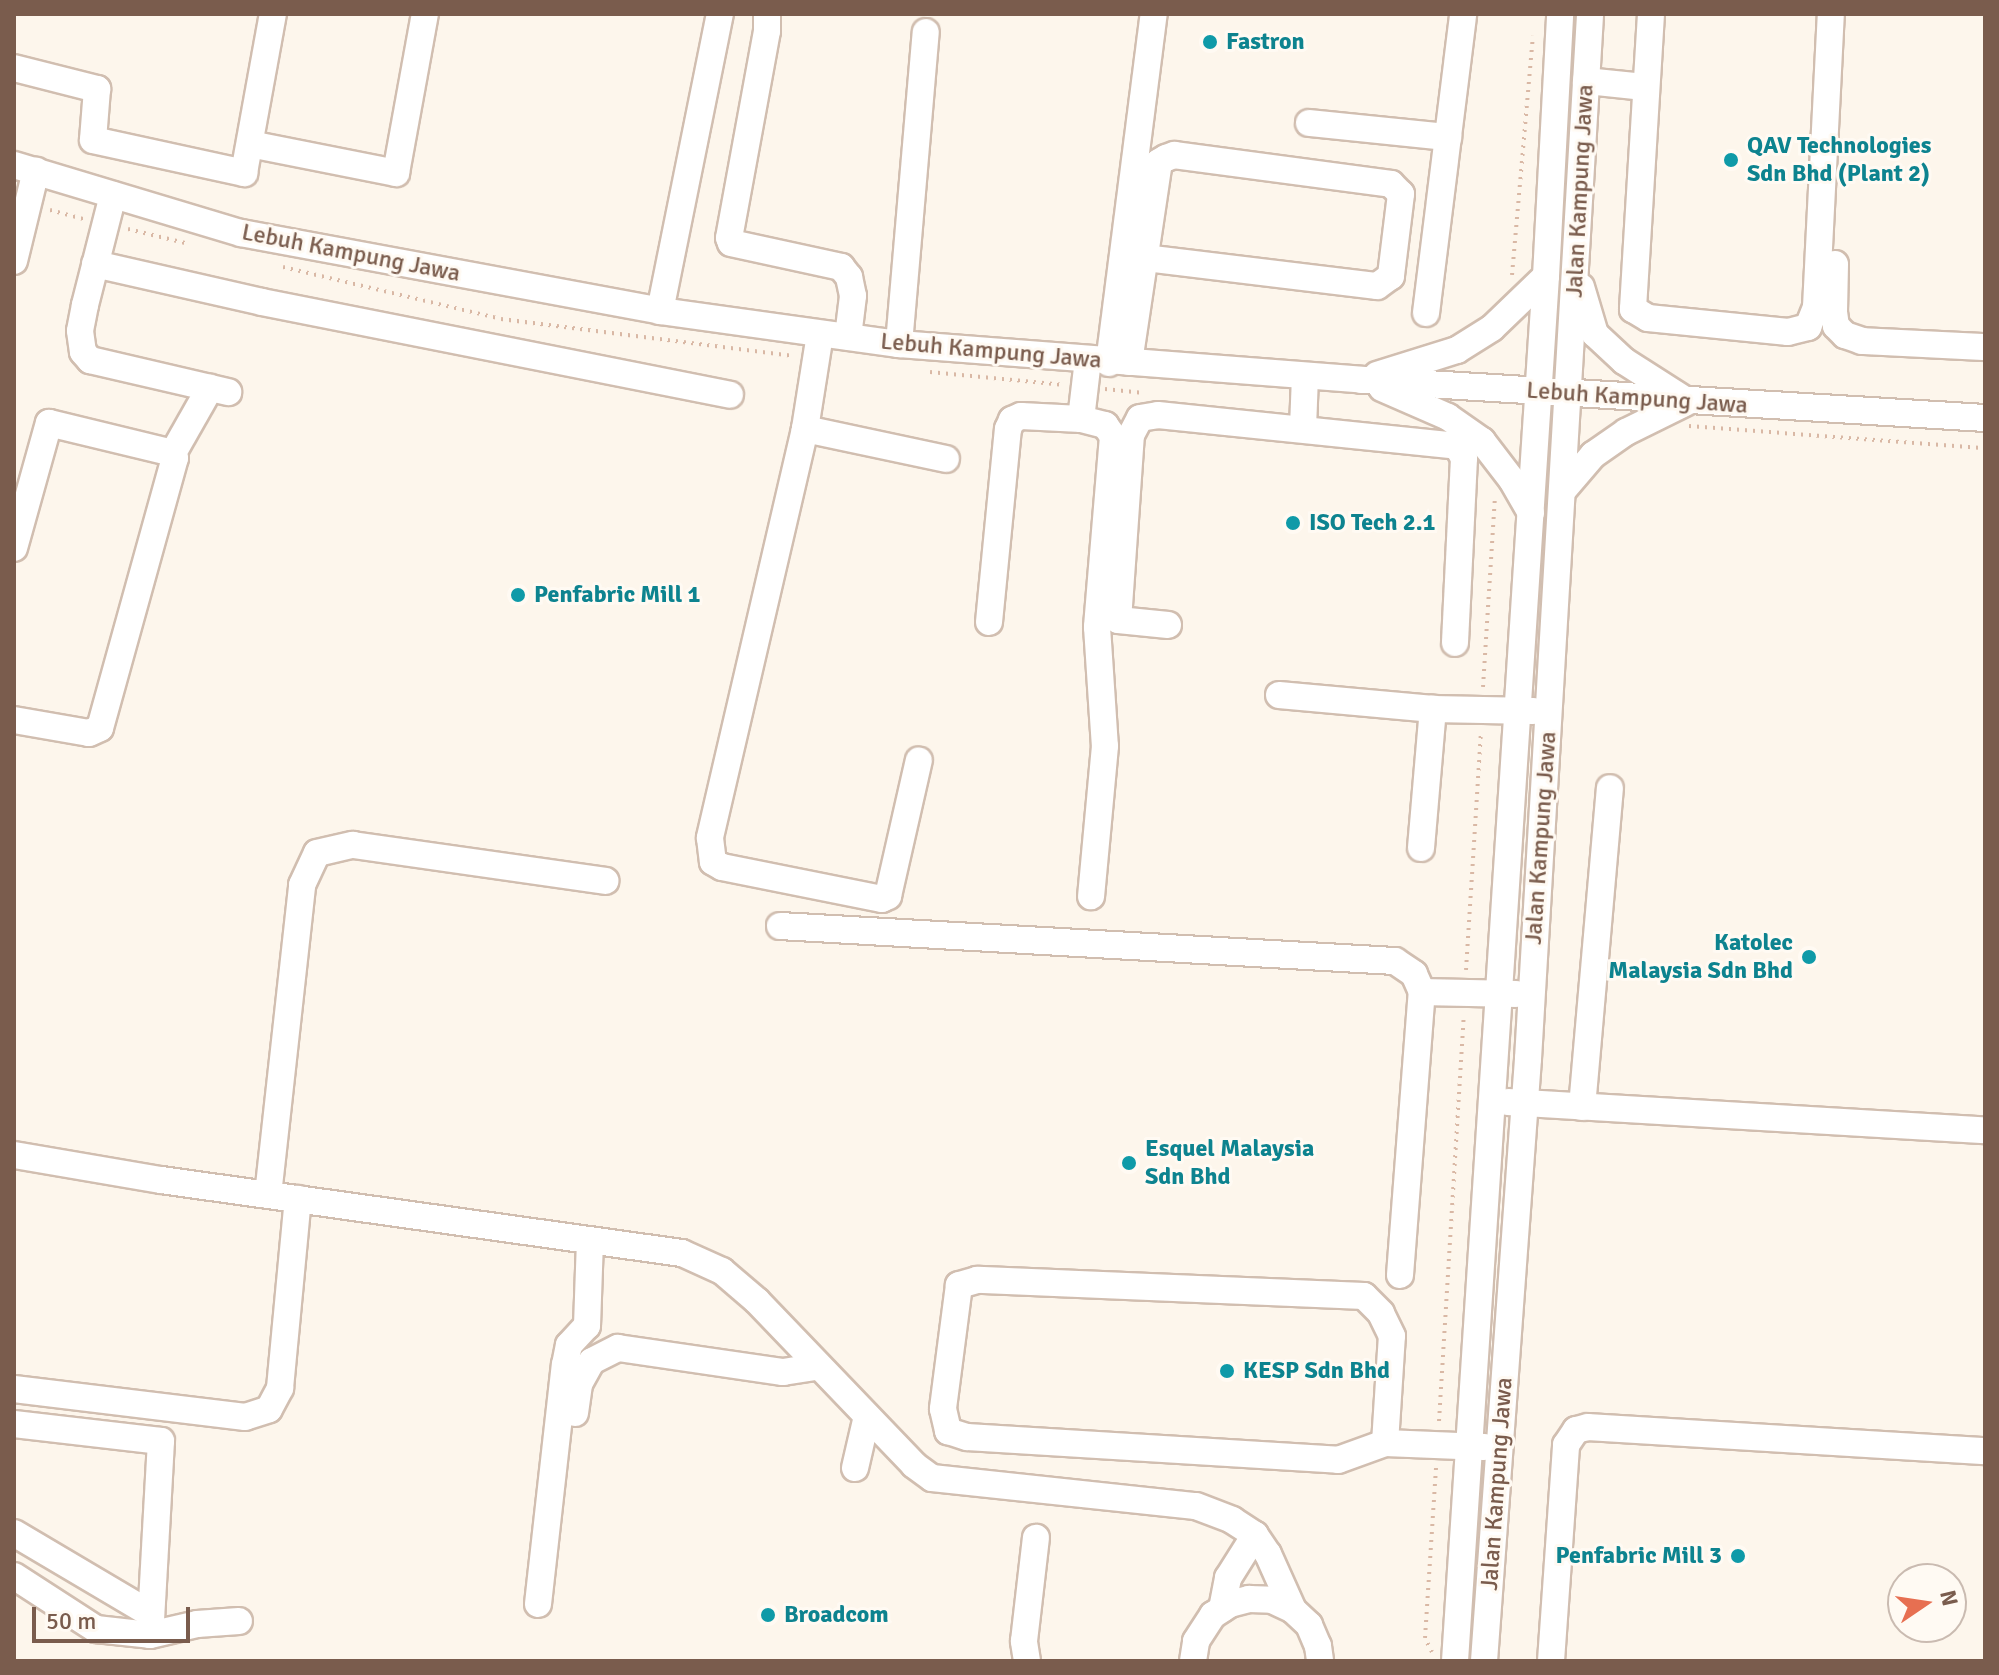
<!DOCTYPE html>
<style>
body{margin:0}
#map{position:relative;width:1999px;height:1675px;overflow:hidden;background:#fdf6ec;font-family:Signika,sans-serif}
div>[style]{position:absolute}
.path>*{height:4px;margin-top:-2px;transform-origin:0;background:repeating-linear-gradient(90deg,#d9b8a5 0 2px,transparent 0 8px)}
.roads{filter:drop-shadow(2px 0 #d1beb0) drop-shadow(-2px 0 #d1beb0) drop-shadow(0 2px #d1beb0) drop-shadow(0 -2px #d1beb0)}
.minor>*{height:26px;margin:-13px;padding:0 13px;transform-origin:13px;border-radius:13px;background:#fff}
.dots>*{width:22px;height:22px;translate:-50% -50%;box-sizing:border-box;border:4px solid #fffaf3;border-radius:50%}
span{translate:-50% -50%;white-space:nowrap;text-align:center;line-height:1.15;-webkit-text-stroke:6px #fffaf3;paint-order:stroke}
.culture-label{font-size:24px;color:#0d838f;font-weight:700}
.left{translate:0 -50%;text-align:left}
.right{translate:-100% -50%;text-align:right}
.street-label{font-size:24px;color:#7a5c4d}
.frame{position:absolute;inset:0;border:16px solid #7a5c4d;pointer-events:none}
.north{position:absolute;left:1887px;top:1563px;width:80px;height:80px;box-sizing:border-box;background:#fffaf3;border:2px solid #cabbb1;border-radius:50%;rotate:77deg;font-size:22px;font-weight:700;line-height:32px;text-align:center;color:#7a5c4d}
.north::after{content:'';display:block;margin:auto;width:28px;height:36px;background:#e76f51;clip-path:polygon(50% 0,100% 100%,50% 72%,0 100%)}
.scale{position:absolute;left:32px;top:1607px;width:158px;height:36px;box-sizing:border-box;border:4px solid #7a5c4d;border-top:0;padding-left:10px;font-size:24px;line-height:28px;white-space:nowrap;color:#7a5c4d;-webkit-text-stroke:6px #fffaf3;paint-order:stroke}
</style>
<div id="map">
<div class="path">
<i style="left:50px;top:210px;width:35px;rotate:15deg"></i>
<i style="left:128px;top:229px;width:63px;rotate:13.8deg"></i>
<i style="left:283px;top:267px;width:224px;rotate:13.4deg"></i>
<i style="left:501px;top:319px;width:295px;rotate:7.2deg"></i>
<i style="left:1512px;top:275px;width:240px;rotate:-85deg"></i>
<i style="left:930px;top:372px;width:135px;rotate:5.5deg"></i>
<i style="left:1105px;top:389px;width:39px;rotate:6deg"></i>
<i style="left:1689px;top:426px;width:297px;rotate:4.3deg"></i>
<i style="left:1483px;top:687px;width:191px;rotate:-86.4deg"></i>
<i style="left:1466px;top:970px;width:239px;rotate:-86.4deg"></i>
<i style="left:1439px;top:1421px;width:407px;rotate:-86.5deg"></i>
<i style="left:1432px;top:1652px;width:16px;rotate:-117deg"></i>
<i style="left:1425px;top:1638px;width:172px;rotate:-86.3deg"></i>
</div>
<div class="roads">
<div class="minor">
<i style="left:767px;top:14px;width:17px;rotate:90deg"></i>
<i style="left:767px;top:31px;width:210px;rotate:100.4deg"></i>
<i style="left:729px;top:238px;width:5px;rotate:68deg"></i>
<i style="left:731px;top:243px;width:113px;rotate:12.3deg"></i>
<i style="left:841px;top:267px;width:13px;rotate:51deg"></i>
<i style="left:849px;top:277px;width:19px;rotate:78deg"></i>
<i style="left:853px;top:296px;width:41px;rotate:97deg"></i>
<i style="left:1651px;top:14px;width:296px;rotate:93.5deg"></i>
<i style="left:1633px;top:309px;width:17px;rotate:31deg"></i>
<i style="left:1648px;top:318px;width:141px;rotate:5.7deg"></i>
<i style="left:1788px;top:332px;width:21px;rotate:-14deg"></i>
<i style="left:1808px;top:327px;width:22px;rotate:-68deg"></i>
<i style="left:1816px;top:307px;width:293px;rotate:-87.1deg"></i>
<i style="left:14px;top:68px;width:86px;rotate:14.2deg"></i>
<i style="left:97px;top:89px;width:51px;rotate:94.5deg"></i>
<i style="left:93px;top:140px;width:155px;rotate:12.3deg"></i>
<i style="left:244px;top:173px;width:162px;rotate:-79.7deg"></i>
<i style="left:1586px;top:81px;width:58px;rotate:5.9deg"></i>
<i style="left:1309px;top:123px;width:140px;rotate:5.8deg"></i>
<i style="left:250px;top:144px;width:149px;rotate:11.2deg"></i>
<i style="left:396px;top:173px;width:162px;rotate:-79.7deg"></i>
<i style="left:14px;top:165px;width:237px;rotate:16.7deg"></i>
<i style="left:241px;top:233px;width:426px;rotate:10.5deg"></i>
<i style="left:660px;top:311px;width:241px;rotate:7.9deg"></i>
<i style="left:899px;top:344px;width:464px;rotate:4.4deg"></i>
<i style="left:1362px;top:380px;width:624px;rotate:3.49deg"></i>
<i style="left:113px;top:195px;width:114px;rotate:104.3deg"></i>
<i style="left:85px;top:305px;width:26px;rotate:101deg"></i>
<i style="left:80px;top:331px;width:21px;rotate:82deg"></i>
<i style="left:83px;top:352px;width:11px;rotate:49deg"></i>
<i style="left:90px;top:360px;width:142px;rotate:13.1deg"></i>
<i style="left:14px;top:261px;width:93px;rotate:-76.3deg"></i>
<i style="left:95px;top:264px;width:171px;rotate:12.8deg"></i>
<i style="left:262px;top:302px;width:477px;rotate:11.2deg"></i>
<i style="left:1835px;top:264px;width:48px;rotate:91.2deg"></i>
<i style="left:1834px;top:312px;width:14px;rotate:82deg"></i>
<i style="left:1836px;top:326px;width:13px;rotate:45deg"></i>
<i style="left:1845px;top:335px;width:18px;rotate:19deg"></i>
<i style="left:1862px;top:341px;width:123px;rotate:2.8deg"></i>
<i style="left:1581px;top:287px;width:49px;rotate:73.4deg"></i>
<i style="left:1595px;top:334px;width:40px;rotate:43deg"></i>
<i style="left:1624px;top:361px;width:72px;rotate:32.6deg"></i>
<i style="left:660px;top:311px;width:303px;rotate:-78.6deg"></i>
<i style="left:1426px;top:313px;width:301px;rotate:-82.9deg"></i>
<i style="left:820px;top:334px;width:96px;rotate:99deg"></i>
<i style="left:805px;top:429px;width:420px;rotate:103.1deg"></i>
<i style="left:710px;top:838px;width:24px;rotate:83deg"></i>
<i style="left:713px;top:862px;width:10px;rotate:29deg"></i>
<i style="left:722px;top:867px;width:163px;rotate:11.3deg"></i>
<i style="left:882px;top:899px;width:7px;rotate:-27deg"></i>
<i style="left:888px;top:896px;width:139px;rotate:-77.2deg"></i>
<i style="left:899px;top:344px;width:313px;rotate:-85.1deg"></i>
<i style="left:1129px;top:362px;width:202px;rotate:-81.5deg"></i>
<i style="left:1159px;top:162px;width:8px;rotate:-30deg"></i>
<i style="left:1166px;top:158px;width:9px;rotate:-21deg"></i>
<i style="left:1174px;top:155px;width:219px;rotate:7.6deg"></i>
<i style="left:1391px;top:184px;width:14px;rotate:45deg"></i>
<i style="left:1401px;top:194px;width:83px;rotate:97deg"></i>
<i style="left:1391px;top:276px;width:17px;rotate:144deg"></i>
<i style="left:1377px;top:286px;width:234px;rotate:-173.1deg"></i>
<i style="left:1109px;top:363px;width:352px;rotate:-82.7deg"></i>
<i style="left:1377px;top:375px;width:84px;rotate:-17.4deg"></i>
<i style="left:1457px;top:350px;width:41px;rotate:-32.2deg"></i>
<i style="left:1492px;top:328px;width:75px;rotate:-43.9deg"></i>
<i style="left:1382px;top:388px;width:72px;rotate:23.7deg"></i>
<i style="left:1448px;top:417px;width:42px;rotate:35.2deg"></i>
<i style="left:1482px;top:441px;width:49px;rotate:52.4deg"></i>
<i style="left:1512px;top:480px;width:38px;rotate:60deg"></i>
<i style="left:1081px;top:419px;width:25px;rotate:14deg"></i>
<i style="left:1105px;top:425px;width:14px;rotate:54deg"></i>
<i style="left:1113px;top:436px;width:192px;rotate:94.8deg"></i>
<i style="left:1097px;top:627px;width:119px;rotate:86.2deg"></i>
<i style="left:1105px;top:746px;width:151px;rotate:95.3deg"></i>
<i style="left:1303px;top:428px;width:52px;rotate:-87.8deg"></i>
<i style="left:805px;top:429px;width:144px;rotate:12deg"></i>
<i style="left:1564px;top:489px;width:45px;rotate:-49.5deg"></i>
<i style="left:1593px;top:455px;width:40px;rotate:-34.9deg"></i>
<i style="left:1626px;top:432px;width:66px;rotate:-26.2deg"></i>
<i style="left:14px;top:548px;width:130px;rotate:-74.4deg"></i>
<i style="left:49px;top:423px;width:128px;rotate:13.6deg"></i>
<i style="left:989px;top:622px;width:194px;rotate:-84.4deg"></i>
<i style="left:1008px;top:429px;width:10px;rotate:-66deg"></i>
<i style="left:1012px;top:420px;width:10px;rotate:-24deg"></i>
<i style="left:1021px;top:416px;width:60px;rotate:2.9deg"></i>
<i style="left:1081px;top:419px;width:60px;rotate:-83.3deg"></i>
<i style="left:1168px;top:625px;width:50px;rotate:-174.3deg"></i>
<i style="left:1118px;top:620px;width:185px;rotate:-86deg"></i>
<i style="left:1131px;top:435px;width:19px;rotate:-62deg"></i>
<i style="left:1140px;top:418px;width:18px;rotate:-9deg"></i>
<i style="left:1158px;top:415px;width:301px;rotate:5.9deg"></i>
<i style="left:1457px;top:446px;width:14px;rotate:60deg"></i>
<i style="left:1464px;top:458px;width:185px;rotate:92.8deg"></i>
<i style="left:1279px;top:695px;width:155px;rotate:5.2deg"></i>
<i style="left:1433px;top:709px;width:100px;rotate:1.1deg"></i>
<i style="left:14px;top:720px;width:76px;rotate:9.8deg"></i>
<i style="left:89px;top:733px;width:12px;rotate:-24deg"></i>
<i style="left:100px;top:728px;width:280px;rotate:-74.5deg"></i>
<i style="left:175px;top:458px;width:5px;rotate:-112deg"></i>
<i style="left:173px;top:453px;width:75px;rotate:-60.4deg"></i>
<i style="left:1421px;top:848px;width:140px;rotate:-85.1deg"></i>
<i style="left:780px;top:926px;width:616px;rotate:3.26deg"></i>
<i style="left:1395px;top:961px;width:23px;rotate:34deg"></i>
<i style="left:1414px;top:974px;width:20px;rotate:66deg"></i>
<i style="left:1508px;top:1102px;width:478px;rotate:3.4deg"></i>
<i style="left:1582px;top:1107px;width:320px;rotate:-85deg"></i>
<i style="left:14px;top:1155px;width:149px;rotate:9.7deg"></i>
<i style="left:161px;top:1180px;width:526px;rotate:7.98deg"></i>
<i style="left:682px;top:1253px;width:44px;rotate:24.2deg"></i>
<i style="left:722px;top:1271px;width:46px;rotate:40.6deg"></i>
<i style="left:757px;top:1301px;width:227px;rotate:46.2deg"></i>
<i style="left:914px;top:1465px;width:22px;rotate:36deg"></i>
<i style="left:932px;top:1478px;width:265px;rotate:6.1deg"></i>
<i style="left:1196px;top:1506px;width:39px;rotate:21deg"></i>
<i style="left:1232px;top:1520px;width:27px;rotate:33deg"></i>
<i style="left:1255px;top:1535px;width:23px;rotate:56deg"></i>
<i style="left:1268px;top:1554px;width:61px;rotate:65.9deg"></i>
<i style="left:268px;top:1195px;width:312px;rotate:-83.7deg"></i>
<i style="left:302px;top:885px;width:35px;rotate:-65deg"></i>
<i style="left:317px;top:853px;width:37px;rotate:-13deg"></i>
<i style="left:353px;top:845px;width:255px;rotate:8.1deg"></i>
<i style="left:1400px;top:1275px;width:284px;rotate:-85.6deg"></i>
<i style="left:1422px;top:992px;width:94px;rotate:1.2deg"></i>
<i style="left:14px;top:1389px;width:233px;rotate:6.9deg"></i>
<i style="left:245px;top:1417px;width:25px;rotate:-18deg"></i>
<i style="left:269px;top:1409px;width:24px;rotate:-62deg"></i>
<i style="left:280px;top:1388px;width:190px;rotate:-84.6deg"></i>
<i style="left:575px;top:1413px;width:29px;rotate:-82deg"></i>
<i style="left:579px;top:1384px;width:26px;rotate:-61deg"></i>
<i style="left:592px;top:1361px;width:29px;rotate:-27deg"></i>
<i style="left:618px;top:1348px;width:167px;rotate:8.3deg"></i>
<i style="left:783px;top:1372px;width:36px;rotate:-9deg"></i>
<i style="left:14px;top:1424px;width:148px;rotate:6.6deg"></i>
<i style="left:161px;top:1441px;width:194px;rotate:93.2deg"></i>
<i style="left:1385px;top:1443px;width:107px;rotate:-86.3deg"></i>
<i style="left:1392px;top:1336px;width:25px;rotate:-116deg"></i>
<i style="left:1381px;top:1313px;width:24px;rotate:-135deg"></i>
<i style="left:1364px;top:1296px;width:387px;rotate:-177.6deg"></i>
<i style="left:977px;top:1280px;width:19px;rotate:164deg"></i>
<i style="left:959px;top:1285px;width:125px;rotate:97.4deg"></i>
<i style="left:943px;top:1409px;width:23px;rotate:77deg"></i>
<i style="left:948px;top:1431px;width:20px;rotate:18deg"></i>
<i style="left:967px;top:1437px;width:372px;rotate:3.5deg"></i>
<i style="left:1338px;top:1460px;width:50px;rotate:-19.9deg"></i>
<i style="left:1385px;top:1443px;width:99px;rotate:2.3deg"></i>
<i style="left:855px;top:1468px;width:53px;rotate:-77deg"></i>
<i style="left:14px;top:1533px;width:159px;rotate:30.6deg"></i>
<i style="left:14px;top:1576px;width:98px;rotate:32.9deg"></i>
<i style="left:96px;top:1629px;width:54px;rotate:6.3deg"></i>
<i style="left:150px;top:1635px;width:48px;rotate:-13.2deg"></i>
<i style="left:197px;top:1624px;width:42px;rotate:-4.1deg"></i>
<i style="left:538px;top:1604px;width:241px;rotate:-83.6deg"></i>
<i style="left:565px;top:1365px;width:20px;rotate:-79deg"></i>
<i style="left:569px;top:1345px;width:26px;rotate:-47deg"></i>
<i style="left:587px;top:1326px;width:85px;rotate:-88deg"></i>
<i style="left:1222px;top:1609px;width:32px;rotate:-79deg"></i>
<i style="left:1228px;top:1578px;width:51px;rotate:-57.9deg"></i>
<i style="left:1027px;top:1661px;width:20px;rotate:-99deg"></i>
<i style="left:1024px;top:1641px;width:104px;rotate:-83.4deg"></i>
<i style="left:1193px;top:1661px;width:20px;rotate:-81deg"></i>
<i style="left:1196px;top:1641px;width:31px;rotate:-57deg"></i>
<i style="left:1213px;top:1615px;width:20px;rotate:-33deg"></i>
<i style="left:1230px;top:1604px;width:20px;rotate:-15deg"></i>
<i style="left:1249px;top:1599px;width:23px;rotate:2deg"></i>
<i style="left:1272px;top:1600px;width:23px;rotate:25deg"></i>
<i style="left:1293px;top:1610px;width:22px;rotate:43deg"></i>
<i style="left:1309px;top:1625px;width:23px;rotate:67deg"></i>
<i style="left:1318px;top:1646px;width:15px;rotate:82deg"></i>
<i style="left:1455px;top:1661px;width:1388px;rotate:-86.24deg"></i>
<i style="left:1546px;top:276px;width:262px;rotate:-86.9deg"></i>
<i style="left:1484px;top:1661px;width:604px;rotate:-85.82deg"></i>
<i style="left:1528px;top:1059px;width:1047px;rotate:-86.6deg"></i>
<i style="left:1551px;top:1661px;width:217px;rotate:-86deg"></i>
<i style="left:1566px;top:1445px;width:18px;rotate:-56deg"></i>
<i style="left:1576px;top:1430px;width:12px;rotate:-14deg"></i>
<i style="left:1588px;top:1427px;width:398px;rotate:3.5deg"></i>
</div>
</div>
<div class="dots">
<i style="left:1210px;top:42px;background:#0f9aa8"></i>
<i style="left:1731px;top:160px;background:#0f9aa8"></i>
<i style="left:1293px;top:523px;background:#0f9aa8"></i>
<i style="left:518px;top:595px;background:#0f9aa8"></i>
<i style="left:1809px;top:957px;background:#0f9aa8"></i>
<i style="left:1129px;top:1163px;background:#0f9aa8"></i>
<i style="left:1227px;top:1371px;background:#0f9aa8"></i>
<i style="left:1738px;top:1556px;background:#0f9aa8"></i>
<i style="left:768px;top:1615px;background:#0f9aa8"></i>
</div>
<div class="culture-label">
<span class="left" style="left:1226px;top:42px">Fastron</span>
<span class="left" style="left:1747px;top:160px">QAV Technologies<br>Sdn Bhd (Plant 2)</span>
<span class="left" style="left:1309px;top:523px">ISO Tech 2.1</span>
<span class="left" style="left:534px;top:595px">Penfabric Mill 1</span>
<span class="right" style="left:1793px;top:957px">Katolec<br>Malaysia Sdn Bhd</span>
<span class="left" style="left:1145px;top:1163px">Esquel Malaysia<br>Sdn Bhd</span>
<span class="left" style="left:1243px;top:1371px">KESP Sdn Bhd</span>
<span class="right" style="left:1722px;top:1556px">Penfabric Mill 3</span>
<span class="left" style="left:784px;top:1615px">Broadcom</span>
</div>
<div class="street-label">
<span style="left:1580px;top:191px;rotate:-87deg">Jalan Kampung Jawa</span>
<span style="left:351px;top:253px;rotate:11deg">Lebuh Kampung Jawa</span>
<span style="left:991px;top:351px;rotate:5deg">Lebuh Kampung Jawa</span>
<span style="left:1637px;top:398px;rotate:4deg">Lebuh Kampung Jawa</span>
<span style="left:1541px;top:838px;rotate:-86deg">Jalan Kampung Jawa</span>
<span style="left:1497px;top:1484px;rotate:-86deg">Jalan Kampung Jawa</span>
</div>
<div class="frame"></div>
<div class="north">N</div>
<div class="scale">50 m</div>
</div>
